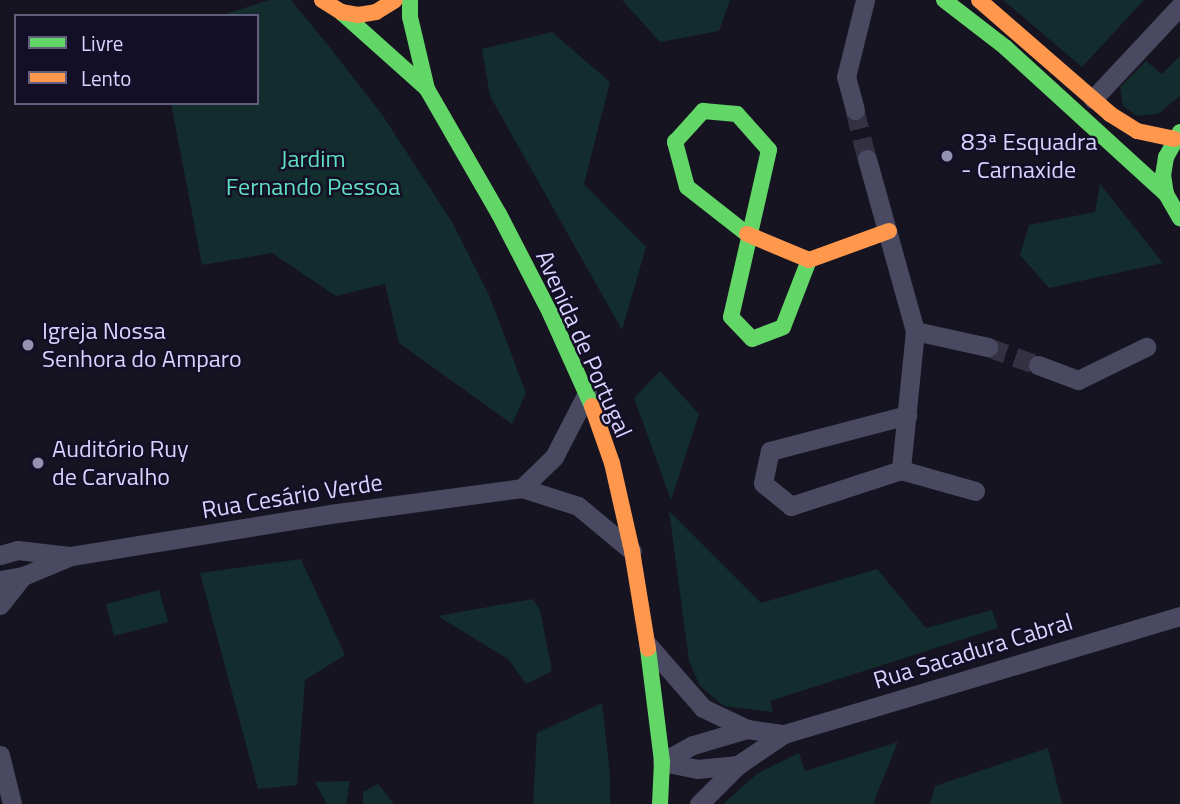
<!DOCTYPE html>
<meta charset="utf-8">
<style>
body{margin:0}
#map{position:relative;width:1180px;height:804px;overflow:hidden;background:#161421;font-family:"Titillium Web",sans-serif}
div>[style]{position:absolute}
.green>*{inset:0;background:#132c2d}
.street-tunnel>*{height:19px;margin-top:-9.5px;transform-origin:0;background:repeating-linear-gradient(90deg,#333142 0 19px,transparent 0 29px)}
.street>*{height:19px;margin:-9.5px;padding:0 9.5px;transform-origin:9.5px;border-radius:9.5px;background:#4a4962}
.fast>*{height:16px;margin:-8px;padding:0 8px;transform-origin:8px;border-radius:8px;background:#63d668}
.slow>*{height:16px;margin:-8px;padding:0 8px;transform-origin:8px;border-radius:8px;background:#ff974d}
.dots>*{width:19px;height:19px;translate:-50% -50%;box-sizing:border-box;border:4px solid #130f26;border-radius:50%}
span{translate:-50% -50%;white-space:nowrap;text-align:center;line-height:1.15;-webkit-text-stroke:5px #130f26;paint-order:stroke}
.poi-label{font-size:24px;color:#d9d4ff}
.left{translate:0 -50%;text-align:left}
.park-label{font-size:24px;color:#5fe0c0}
.street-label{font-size:24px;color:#d9d4ff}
.legend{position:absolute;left:14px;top:14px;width:245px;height:91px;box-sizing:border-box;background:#130f26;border:2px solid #625e7d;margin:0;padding:9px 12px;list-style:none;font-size:21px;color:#d9d4ff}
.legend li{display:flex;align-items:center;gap:14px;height:35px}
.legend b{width:35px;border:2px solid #625e7d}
</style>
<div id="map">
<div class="green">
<i style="clip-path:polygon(269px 0,291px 0,327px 44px,381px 113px,452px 222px,489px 295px,526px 393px,512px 424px,399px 343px,385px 284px,336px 296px,272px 253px,202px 265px,171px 103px,257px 103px,257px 16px,220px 16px)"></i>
<i style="clip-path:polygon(622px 0,730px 0,719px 31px,660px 42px)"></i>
<i style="clip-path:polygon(1003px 0,1144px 0,1082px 67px)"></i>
<i style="clip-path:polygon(552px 32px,610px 82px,584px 184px,646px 247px,622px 330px,490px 96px,482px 49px)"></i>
<i style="clip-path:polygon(1180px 56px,1180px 96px,1158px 114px,1137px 116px,1123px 106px,1120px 87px,1146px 61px,1162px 74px)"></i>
<i style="clip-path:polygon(1100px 184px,1163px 263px,1049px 288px,1020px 255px,1029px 225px,1095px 212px)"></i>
<i style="clip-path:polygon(660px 371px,699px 414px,671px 500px,634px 398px)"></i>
<i style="clip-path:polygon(669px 511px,761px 603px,877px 569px,926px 628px,992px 610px,998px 628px,770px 701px,773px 712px,724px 706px,700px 686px,689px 661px)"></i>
<i style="clip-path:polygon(301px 559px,345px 655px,305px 680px,297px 785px,258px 789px,200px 573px)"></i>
<i style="clip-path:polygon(159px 590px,168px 622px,114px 636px,106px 604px)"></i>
<i style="clip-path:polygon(533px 599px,540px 610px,552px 671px,526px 684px,509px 660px,438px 616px)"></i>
<i style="clip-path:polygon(602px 703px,610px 775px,610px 804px,533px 804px,537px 733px)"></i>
<i style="clip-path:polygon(898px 742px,873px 804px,723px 804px,758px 773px,799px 753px,805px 771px)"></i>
<i style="clip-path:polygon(1048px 748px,1062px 804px,930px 804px,935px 786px)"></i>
<i style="clip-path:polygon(350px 781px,346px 804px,327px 804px,315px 782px)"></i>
<i style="clip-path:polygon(378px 784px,394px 804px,363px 804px,363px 792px)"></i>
</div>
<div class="street-tunnel">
<i style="left:855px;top:110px;width:50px;rotate:76.2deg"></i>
<i style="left:988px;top:347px;width:53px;rotate:19.8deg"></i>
</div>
<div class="street">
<i style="left:1093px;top:99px;width:127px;rotate:-46.9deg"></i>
<i style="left:855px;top:110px;width:34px;rotate:-105deg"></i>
<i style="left:846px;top:77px;width:79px;rotate:-76.1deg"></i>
<i style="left:867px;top:159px;width:179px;rotate:74.4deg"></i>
<i style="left:915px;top:331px;width:140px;rotate:95.8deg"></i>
<i style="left:901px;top:470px;width:77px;rotate:15.8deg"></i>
<i style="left:915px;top:331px;width:75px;rotate:12.4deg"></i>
<i style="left:1038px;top:365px;width:43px;rotate:20.6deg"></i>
<i style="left:1078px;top:380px;width:76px;rotate:-25.9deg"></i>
<i style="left:901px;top:470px;width:116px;rotate:161.9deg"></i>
<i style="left:791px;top:506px;width:36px;rotate:-141deg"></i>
<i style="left:763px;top:483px;width:33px;rotate:-78deg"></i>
<i style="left:770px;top:451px;width:142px;rotate:-14.7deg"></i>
<i style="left:522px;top:488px;width:45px;rotate:-44.1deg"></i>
<i style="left:554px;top:457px;width:72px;rotate:-62.7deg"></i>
<i style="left:0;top:555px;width:18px;rotate:-16deg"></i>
<i style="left:17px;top:550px;width:53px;rotate:6.5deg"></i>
<i style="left:0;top:580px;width:23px;rotate:-10deg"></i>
<i style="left:23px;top:576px;width:52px;rotate:-22.6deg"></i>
<i style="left:71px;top:556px;width:262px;rotate:-9.2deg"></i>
<i style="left:330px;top:514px;width:194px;rotate:-7.7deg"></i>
<i style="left:522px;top:488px;width:59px;rotate:17.8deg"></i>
<i style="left:578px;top:506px;width:70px;rotate:39.8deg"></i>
<i style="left:0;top:605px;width:37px;rotate:-52deg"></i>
<i style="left:648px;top:645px;width:84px;rotate:48.9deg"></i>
<i style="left:703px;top:708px;width:49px;rotate:25.5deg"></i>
<i style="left:747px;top:729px;width:37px;rotate:8deg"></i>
<i style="left:0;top:755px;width:50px;rotate:76.2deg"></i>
<i style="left:662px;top:762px;width:35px;rotate:-29deg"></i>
<i style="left:693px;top:745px;width:56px;rotate:-16.5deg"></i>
<i style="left:662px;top:762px;width:36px;rotate:11deg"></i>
<i style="left:697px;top:769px;width:41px;rotate:-5.6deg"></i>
<i style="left:699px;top:804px;width:55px;rotate:-45deg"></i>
<i style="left:738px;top:765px;width:55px;rotate:-34deg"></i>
<i style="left:784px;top:734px;width:413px;rotate:-16.6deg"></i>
</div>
<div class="fast">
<i style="left:410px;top:0;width:17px;rotate:90deg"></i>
<i style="left:410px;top:17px;width:74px;rotate:76.7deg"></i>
<i style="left:427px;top:89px;width:144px;rotate:60.1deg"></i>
<i style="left:499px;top:214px;width:111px;rotate:62.7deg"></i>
<i style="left:550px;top:313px;width:102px;rotate:65.7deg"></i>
<i style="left:944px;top:0;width:77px;rotate:37.6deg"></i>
<i style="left:1005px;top:47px;width:218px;rotate:42.4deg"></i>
<i style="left:341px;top:12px;width:115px;rotate:41.8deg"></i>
<i style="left:1180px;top:132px;width:29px;rotate:119deg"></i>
<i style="left:1166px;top:157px;width:18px;rotate:99deg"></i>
<i style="left:1163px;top:175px;width:19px;rotate:81deg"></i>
<i style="left:1166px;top:194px;width:28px;rotate:60deg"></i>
<i style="left:747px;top:234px;width:76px;rotate:-141.9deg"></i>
<i style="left:687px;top:187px;width:47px;rotate:-104.9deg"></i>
<i style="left:675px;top:142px;width:42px;rotate:-47.9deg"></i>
<i style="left:703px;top:111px;width:34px;rotate:5deg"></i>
<i style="left:737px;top:114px;width:48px;rotate:48.4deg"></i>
<i style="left:769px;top:150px;width:171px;rotate:102.8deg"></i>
<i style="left:731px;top:317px;width:30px;rotate:46deg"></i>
<i style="left:752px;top:339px;width:33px;rotate:-21deg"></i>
<i style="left:783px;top:327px;width:72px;rotate:-68.8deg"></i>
<i style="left:648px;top:649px;width:114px;rotate:82.9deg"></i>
<i style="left:662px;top:762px;width:42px;rotate:92.7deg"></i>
</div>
<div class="slow">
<i style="left:322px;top:0;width:22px;rotate:32deg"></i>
<i style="left:341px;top:12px;width:17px;rotate:10deg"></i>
<i style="left:358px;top:15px;width:18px;rotate:-9deg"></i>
<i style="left:376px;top:12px;width:22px;rotate:-32deg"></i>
<i style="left:979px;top:0;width:174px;rotate:41deg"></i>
<i style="left:1110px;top:114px;width:32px;rotate:32deg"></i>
<i style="left:1137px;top:131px;width:38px;rotate:12deg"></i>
<i style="left:747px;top:234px;width:67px;rotate:22.8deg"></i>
<i style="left:809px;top:260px;width:85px;rotate:-19.9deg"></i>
<i style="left:592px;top:406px;width:60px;rotate:70.7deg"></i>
<i style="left:612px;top:463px;width:90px;rotate:77.2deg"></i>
<i style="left:632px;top:551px;width:99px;rotate:80.7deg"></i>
</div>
<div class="dots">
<i style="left:947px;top:156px;background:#9591b1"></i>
<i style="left:28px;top:345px;background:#9591b1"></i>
<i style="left:38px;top:463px;background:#9591b1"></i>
</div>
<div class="poi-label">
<span class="left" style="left:961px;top:156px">83ª Esquadra<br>- Carnaxide</span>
<span class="left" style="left:42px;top:345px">Igreja Nossa<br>Senhora do Amparo</span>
<span class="left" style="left:52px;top:463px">Auditório Ruy<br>de Carvalho</span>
</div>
<div class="park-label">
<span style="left:313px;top:173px">Jardim<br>Fernando Pessoa</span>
</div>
<div class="street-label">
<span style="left:584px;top:344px;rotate:66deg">Avenida de Portugal</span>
<span style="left:292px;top:496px;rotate:-9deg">Rua Cesário Verde</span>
<span style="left:973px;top:651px;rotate:-17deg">Rua Sacadura Cabral</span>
</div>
<ul class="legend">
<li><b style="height:9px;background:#63d668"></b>Livre</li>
<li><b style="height:9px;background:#ff974d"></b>Lento</li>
</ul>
</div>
